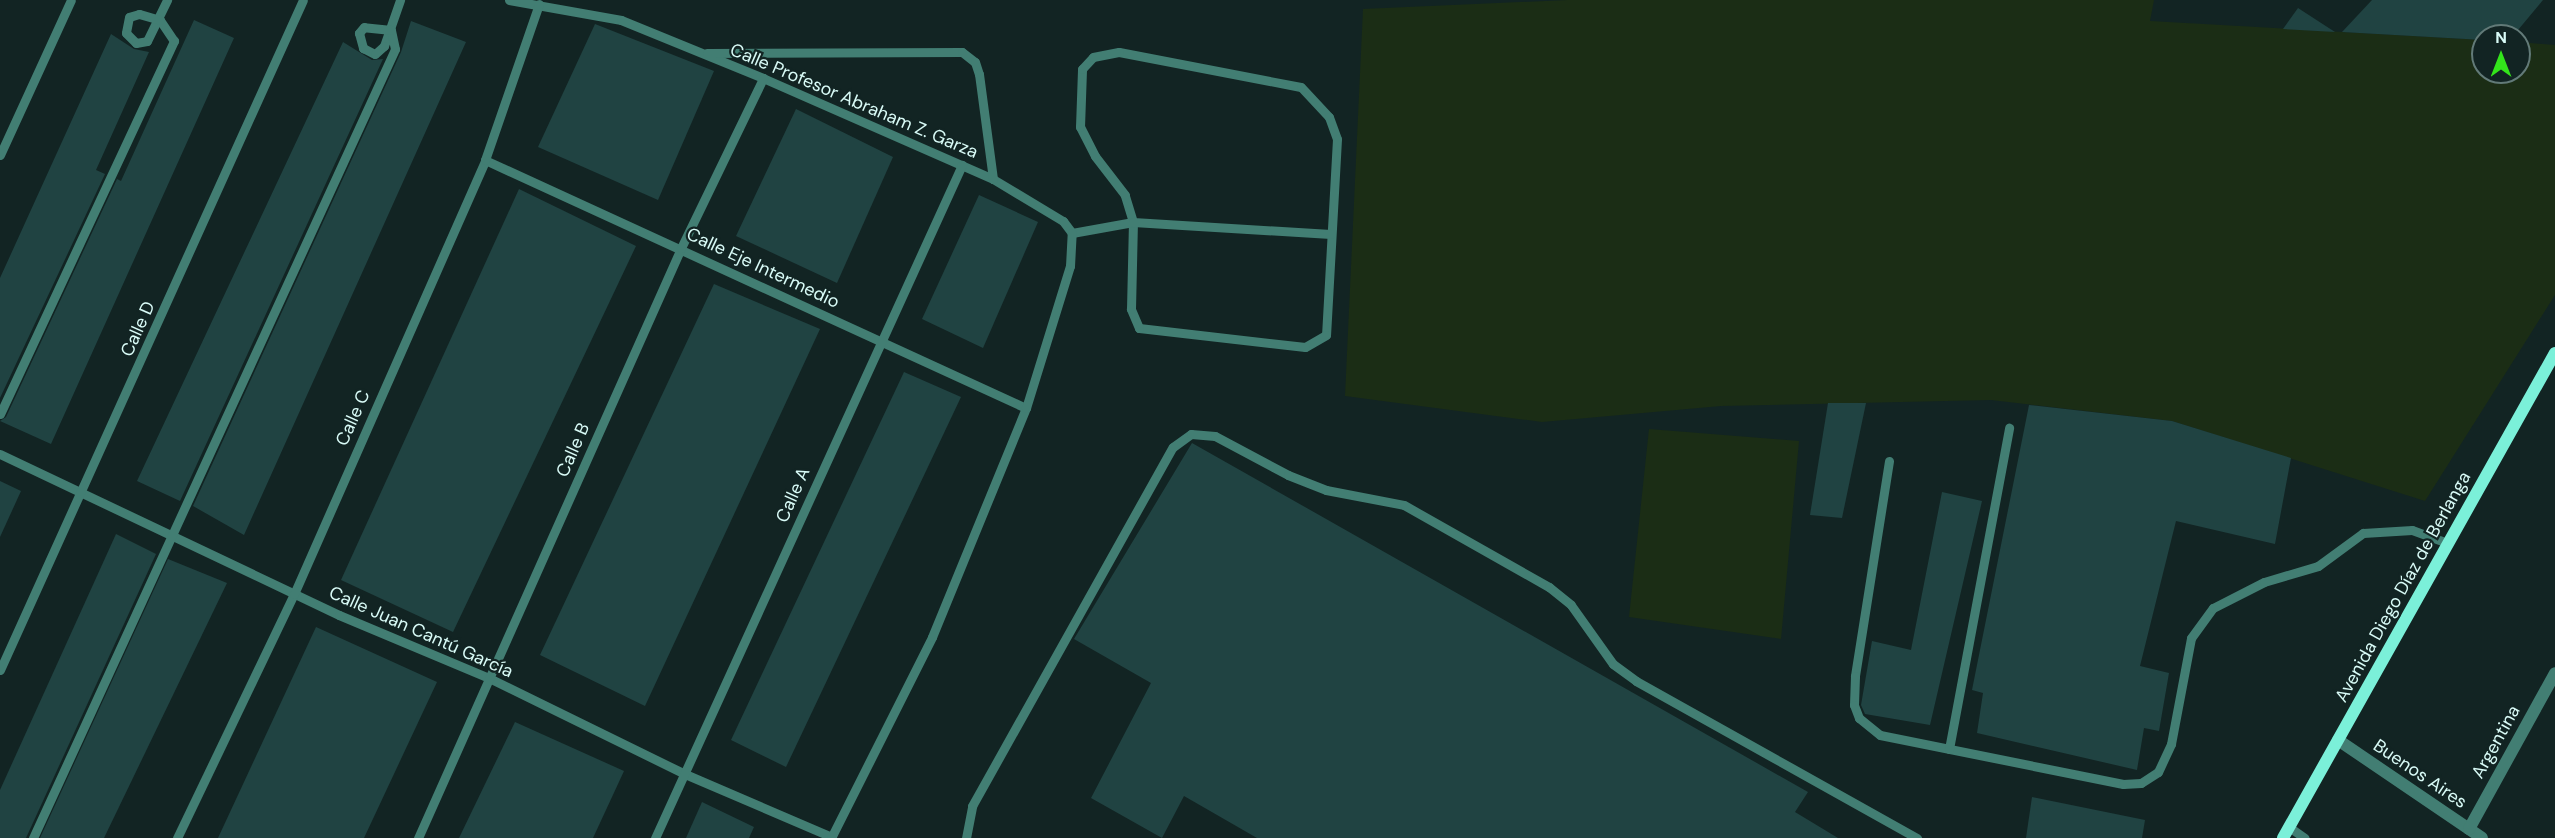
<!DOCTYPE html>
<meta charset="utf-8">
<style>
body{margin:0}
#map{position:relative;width:2555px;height:838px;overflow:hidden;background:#122423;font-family:"DM Sans",sans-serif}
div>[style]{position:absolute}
.green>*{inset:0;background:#1b2d15}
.building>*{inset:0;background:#204342}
.lane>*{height:9px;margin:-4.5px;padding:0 4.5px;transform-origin:4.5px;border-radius:4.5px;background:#427e73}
.street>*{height:12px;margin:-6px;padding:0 6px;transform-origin:6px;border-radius:6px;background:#427e73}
.secondary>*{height:12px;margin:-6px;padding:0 6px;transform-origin:6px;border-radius:6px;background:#7bf0d9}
.lane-bridge>*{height:9px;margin:-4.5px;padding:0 4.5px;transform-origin:4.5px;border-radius:4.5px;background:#427e73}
span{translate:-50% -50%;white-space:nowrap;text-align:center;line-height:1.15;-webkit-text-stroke:4.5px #122423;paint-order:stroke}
.street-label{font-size:18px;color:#d9fbf7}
.north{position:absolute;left:2471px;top:24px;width:60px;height:60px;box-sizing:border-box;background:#122423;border:2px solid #627a78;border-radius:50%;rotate:0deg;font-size:16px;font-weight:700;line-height:24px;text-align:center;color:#d9fbf7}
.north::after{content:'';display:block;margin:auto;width:21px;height:27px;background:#33e41b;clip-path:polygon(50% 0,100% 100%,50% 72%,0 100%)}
</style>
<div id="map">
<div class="green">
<i style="clip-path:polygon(1568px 0,2154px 0,2150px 21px,2483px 40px,2483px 72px,2519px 72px,2519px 42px,2555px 45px,2555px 295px,2425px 501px,2172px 421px,1991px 400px,1721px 406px,1542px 422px,1345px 396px,1363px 9px)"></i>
<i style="clip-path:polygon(1649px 429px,1799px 441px,1781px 639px,1629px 617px)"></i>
</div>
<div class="building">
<i style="clip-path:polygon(2372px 0,2543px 0,2513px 36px,2483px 36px,2483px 40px,2342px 32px)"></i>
<i style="clip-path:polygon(2298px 8px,2335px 32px,2283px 29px)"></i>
<i style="clip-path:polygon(194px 20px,234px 38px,51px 444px,0 421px,6px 417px,117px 179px,121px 181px)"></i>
<i style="clip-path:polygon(411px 21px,466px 42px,244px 535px,193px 506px,401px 52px)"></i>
<i style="clip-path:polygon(595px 24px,714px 71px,658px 200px,538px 147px)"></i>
<i style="clip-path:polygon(111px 34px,134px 49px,149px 52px,96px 170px,105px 174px,0 398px,0 278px)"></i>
<i style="clip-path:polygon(343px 42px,372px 60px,383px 59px,180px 501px,137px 481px)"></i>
<i style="clip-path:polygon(796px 109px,893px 157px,837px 283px,736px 236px)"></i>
<i style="clip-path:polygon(519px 189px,636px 246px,453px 632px,341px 580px)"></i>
<i style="clip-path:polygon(979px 195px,1038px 222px,983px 348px,922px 319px)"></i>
<i style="clip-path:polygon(714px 284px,820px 329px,645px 706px,540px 655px)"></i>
<i style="clip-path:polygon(904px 372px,961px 397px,786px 767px,731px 740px)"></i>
<i style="clip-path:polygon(1828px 403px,1866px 403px,1842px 518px,1810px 515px)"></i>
<i style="clip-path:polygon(2029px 405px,2172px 421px,2291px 458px,2275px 544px,2176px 521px,2140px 666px,2169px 673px,2159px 731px,2144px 728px,2137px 770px,1977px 733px,1983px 693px,1972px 690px)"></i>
<i style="clip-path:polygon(1192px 443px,1808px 792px,1795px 812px,1838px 838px,1257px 838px,1184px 796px,1162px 838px,1091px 798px,1151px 683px,1074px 639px)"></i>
<i style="clip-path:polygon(0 481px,21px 491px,0 537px)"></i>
<i style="clip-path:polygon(1942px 492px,1982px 501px,1930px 725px,1865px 714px,1861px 705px,1872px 641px,1911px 650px)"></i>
<i style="clip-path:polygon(116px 534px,156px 554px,26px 838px,0 838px,0 790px)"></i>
<i style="clip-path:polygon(168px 559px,227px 583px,104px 838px,40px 838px)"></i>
<i style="clip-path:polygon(316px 627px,437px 682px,364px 838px,218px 838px)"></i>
<i style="clip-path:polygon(515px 722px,624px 771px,593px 838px,459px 838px)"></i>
<i style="clip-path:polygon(2032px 797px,2145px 820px,2142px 838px,2026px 838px)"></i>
<i style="clip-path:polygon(702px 802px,754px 827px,749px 838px,686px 838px)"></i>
</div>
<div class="lane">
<i style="left:509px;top:0;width:114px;rotate:10.1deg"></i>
<i style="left:621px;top:20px;width:153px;rotate:22.2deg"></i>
<i style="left:763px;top:78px;width:251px;rotate:23.7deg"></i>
<i style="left:993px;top:179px;width:82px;rotate:31deg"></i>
<i style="left:1063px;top:221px;width:15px;rotate:53deg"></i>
<i style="left:147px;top:41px;width:46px;rotate:-64deg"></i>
<i style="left:384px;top:46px;width:49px;rotate:-70.8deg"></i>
<i style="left:1119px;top:52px;width:185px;rotate:10.9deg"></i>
<i style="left:1301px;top:87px;width:41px;rotate:47deg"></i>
<i style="left:1329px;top:117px;width:23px;rotate:70deg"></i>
<i style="left:1337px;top:139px;width:196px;rotate:93.2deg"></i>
<i style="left:1326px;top:335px;width:24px;rotate:150deg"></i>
<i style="left:1305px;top:347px;width:167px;rotate:-173.5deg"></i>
<i style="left:1139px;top:328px;width:21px;rotate:-113deg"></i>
<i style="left:1131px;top:309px;width:87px;rotate:-88.7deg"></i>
<i style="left:1133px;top:222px;width:28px;rotate:-107deg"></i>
<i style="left:1125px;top:195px;width:49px;rotate:-127.6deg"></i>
<i style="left:1095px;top:156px;width:33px;rotate:-117deg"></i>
<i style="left:1080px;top:127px;width:58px;rotate:-88deg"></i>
<i style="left:1082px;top:69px;width:16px;rotate:-47deg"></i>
<i style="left:1093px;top:57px;width:26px;rotate:-11deg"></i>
<i style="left:707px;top:53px;width:255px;rotate:-0.2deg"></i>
<i style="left:962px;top:52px;width:16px;rotate:38deg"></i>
<i style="left:975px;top:62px;width:13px;rotate:72deg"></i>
<i style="left:979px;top:74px;width:106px;rotate:82.4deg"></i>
<i style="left:0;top:155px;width:170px;rotate:-65.4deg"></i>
<i style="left:485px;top:160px;width:595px;rotate:24.63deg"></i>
<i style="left:1072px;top:233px;width:62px;rotate:-10.2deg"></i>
<i style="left:1133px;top:222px;width:198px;rotate:3.5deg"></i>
<i style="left:0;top:454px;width:375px;rotate:25.4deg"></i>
<i style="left:339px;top:615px;width:163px;rotate:22.8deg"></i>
<i style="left:489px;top:678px;width:218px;rotate:26.1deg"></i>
<i style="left:685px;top:774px;width:160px;rotate:23.2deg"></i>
<i style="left:1889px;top:461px;width:218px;rotate:99deg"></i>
<i style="left:1855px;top:676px;width:29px;rotate:92deg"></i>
<i style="left:1854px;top:705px;width:14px;rotate:69deg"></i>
<i style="left:1859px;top:718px;width:27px;rotate:39deg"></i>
<i style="left:1880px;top:735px;width:248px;rotate:11.4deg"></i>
<i style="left:2123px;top:784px;width:18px;rotate:-3deg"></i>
<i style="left:2141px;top:783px;width:20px;rotate:-33deg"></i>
<i style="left:2158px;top:772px;width:31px;rotate:-65deg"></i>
<i style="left:2171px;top:744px;width:108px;rotate:-79.3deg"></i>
<i style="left:2191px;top:638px;width:37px;rotate:-54deg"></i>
<i style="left:2213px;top:608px;width:57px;rotate:-27deg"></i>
<i style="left:2264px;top:582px;width:56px;rotate:-16.5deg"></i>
<i style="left:2318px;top:566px;width:56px;rotate:-36.3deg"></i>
<i style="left:2363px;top:533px;width:49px;rotate:-3.5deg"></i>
<i style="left:2412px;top:530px;width:37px;rotate:20deg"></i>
<i style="left:0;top:670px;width:735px;rotate:-65.67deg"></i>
<i style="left:1949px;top:749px;width:327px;rotate:-79.4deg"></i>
<i style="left:2289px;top:827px;width:19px;rotate:35deg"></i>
<i style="left:177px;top:838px;width:271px;rotate:-64.4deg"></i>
<i style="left:294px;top:594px;width:474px;rotate:-66.2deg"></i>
<i style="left:485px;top:160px;width:165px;rotate:-70.9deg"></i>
<i style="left:418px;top:838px;width:646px;rotate:-65.97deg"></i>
<i style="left:681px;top:248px;width:189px;rotate:-64.2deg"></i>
<i style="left:655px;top:838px;width:740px;rotate:-65.48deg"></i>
<i style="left:831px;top:838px;width:225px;rotate:-63.3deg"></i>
<i style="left:932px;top:637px;width:248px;rotate:-67.7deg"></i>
<i style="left:1026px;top:408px;width:149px;rotate:-72.8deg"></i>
<i style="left:1070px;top:266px;width:33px;rotate:-87deg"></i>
<i style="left:966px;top:838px;width:33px;rotate:-79deg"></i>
<i style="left:972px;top:806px;width:411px;rotate:-60.8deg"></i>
<i style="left:1173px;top:447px;width:22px;rotate:-36deg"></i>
<i style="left:1191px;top:434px;width:24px;rotate:5deg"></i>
<i style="left:1215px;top:436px;width:83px;rotate:28.1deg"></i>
<i style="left:1288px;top:475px;width:41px;rotate:21.5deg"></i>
<i style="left:1326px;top:490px;width:79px;rotate:10.9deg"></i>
<i style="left:1404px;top:505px;width:167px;rotate:29.5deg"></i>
<i style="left:1549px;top:587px;width:28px;rotate:39deg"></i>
<i style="left:1571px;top:605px;width:72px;rotate:54.6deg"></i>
<i style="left:1613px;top:664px;width:29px;rotate:36deg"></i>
<i style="left:1636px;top:681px;width:322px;rotate:29.2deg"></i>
</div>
<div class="street">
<i style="left:2338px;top:740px;width:174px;rotate:34.2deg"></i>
<i style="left:2469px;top:829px;width:178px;rotate:-61.1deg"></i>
</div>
<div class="secondary">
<i style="left:2283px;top:838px;width:556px;rotate:-60.72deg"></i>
</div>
<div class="lane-bridge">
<i style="left:0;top:414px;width:412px;rotate:-65deg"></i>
<i style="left:174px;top:41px;width:25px;rotate:-124deg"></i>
<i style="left:160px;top:20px;width:22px;rotate:-164deg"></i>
<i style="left:139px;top:14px;width:10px;rotate:163deg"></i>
<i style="left:129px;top:17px;width:16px;rotate:101deg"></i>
<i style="left:126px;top:33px;width:14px;rotate:45deg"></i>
<i style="left:136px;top:43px;width:11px;rotate:-10deg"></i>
<i style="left:33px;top:838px;width:868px;rotate:-65.35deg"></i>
<i style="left:395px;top:49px;width:19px;rotate:-102deg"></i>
<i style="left:391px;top:30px;width:27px;rotate:-174deg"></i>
<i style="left:364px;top:27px;width:8px;rotate:130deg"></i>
<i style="left:359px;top:33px;width:16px;rotate:75deg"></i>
<i style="left:363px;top:48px;width:13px;rotate:27deg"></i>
<i style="left:375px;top:54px;width:12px;rotate:-42deg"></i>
</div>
<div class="street-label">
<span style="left:854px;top:101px;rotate:23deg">Calle Profesor Abraham Z. Garza</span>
<span style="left:763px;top:268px;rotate:25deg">Calle Eje Intermedio</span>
<span style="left:138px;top:329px;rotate:-66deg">Calle D</span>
<span style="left:353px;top:418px;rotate:-66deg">Calle C</span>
<span style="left:573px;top:450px;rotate:-66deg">Calle B</span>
<span style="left:793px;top:495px;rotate:-66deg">Calle A</span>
<span style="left:2403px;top:587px;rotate:-61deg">Avenida Diego Díaz de Berlanga</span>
<span style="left:421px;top:632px;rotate:24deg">Calle Juan Cantú García</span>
<span style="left:2496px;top:742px;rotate:-61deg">Argentina</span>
<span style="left:2420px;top:774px;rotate:34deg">Buenos Aires</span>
</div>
<div class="north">N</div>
</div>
